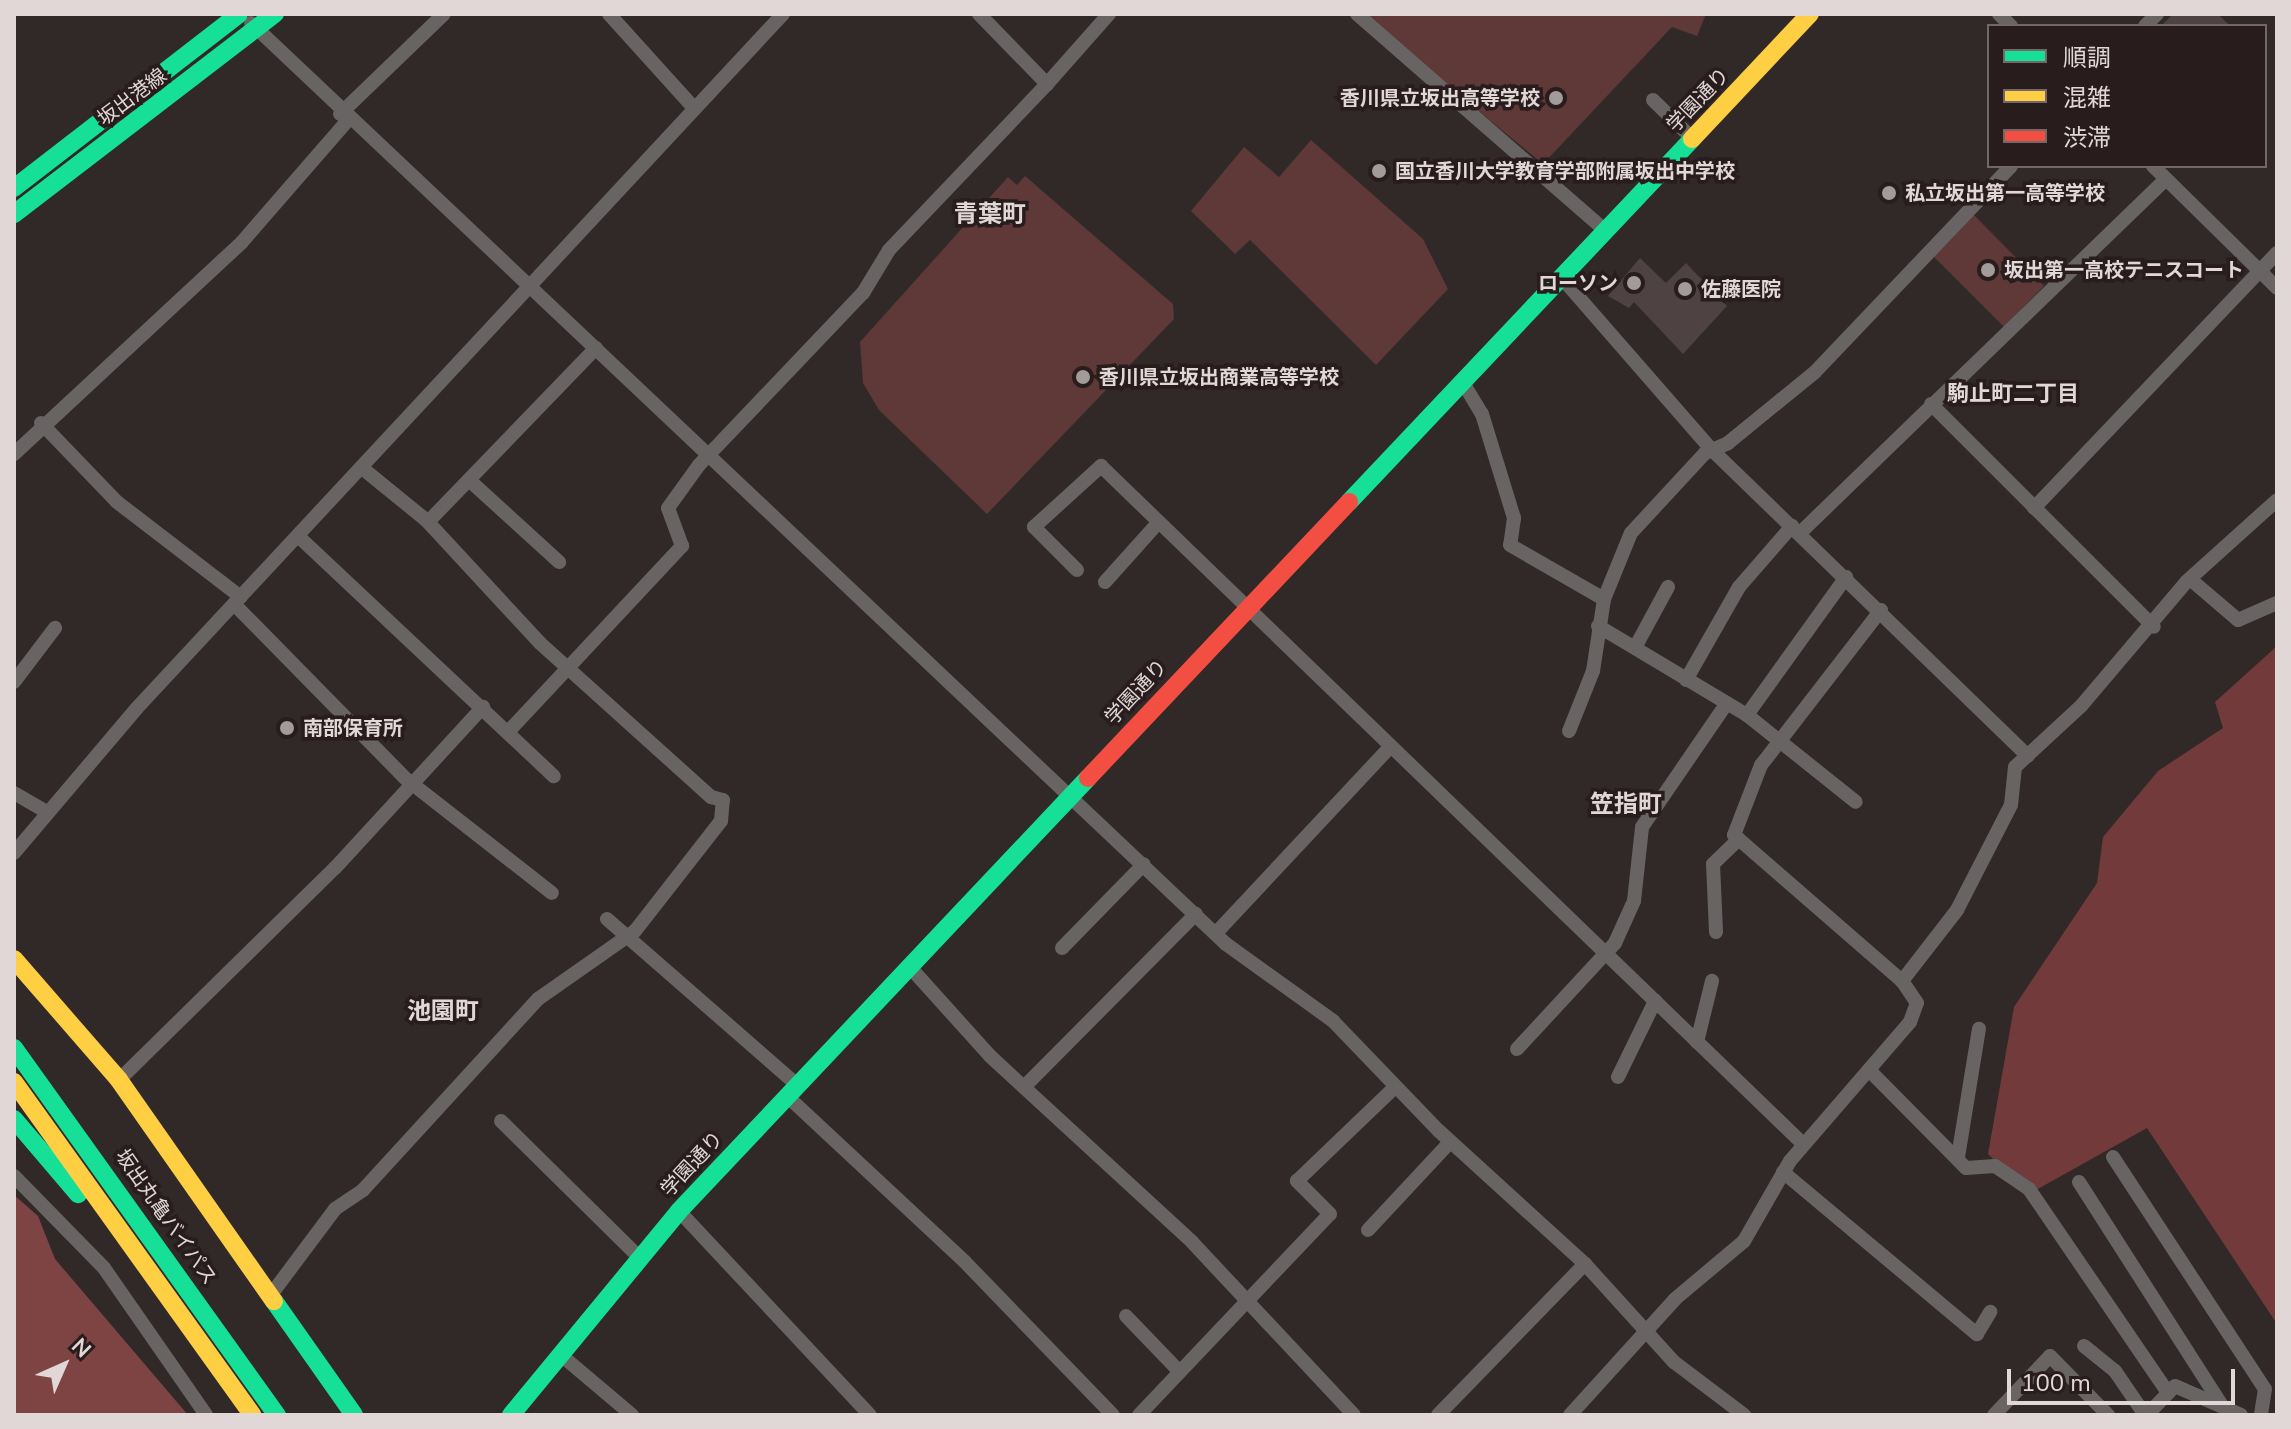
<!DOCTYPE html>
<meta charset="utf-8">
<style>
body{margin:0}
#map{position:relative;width:2291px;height:1429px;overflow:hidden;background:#302928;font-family:"Nunito Sans","Noto Sans JP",sans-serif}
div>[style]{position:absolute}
.green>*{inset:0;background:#5f3838}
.forest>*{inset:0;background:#723a3b}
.water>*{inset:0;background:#7e4444}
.building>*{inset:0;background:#4f4242}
.street>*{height:14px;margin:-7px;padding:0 7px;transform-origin:7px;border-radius:7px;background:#686464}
.fast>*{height:18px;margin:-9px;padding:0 9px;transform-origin:9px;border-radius:9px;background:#16e098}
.slow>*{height:18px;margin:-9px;padding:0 9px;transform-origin:9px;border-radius:9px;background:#ffcf43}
.jam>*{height:18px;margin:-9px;padding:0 9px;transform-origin:9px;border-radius:9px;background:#f24e42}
.dots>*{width:22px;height:22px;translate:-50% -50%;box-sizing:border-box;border:4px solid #291c1c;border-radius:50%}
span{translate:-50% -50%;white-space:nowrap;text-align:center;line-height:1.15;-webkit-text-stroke:7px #291c1c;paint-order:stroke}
.street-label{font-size:20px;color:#e1d7d7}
.poi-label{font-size:20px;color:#e1d7d7;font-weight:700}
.right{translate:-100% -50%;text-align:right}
.left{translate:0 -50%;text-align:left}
.neighbourhood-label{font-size:22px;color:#e1d7d7;font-weight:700}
.quarter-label{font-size:24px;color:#e1d7d7;font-weight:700}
.frame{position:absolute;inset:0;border:16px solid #e1d7d7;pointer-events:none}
.legend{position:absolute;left:1987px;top:24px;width:280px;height:144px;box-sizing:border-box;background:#291c1c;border:2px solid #736767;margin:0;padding:10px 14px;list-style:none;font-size:24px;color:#e1d7d7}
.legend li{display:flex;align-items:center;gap:16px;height:40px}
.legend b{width:40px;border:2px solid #736767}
.north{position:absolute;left:24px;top:1325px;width:80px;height:80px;-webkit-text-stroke:6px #291c1c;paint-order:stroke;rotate:45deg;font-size:22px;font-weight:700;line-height:32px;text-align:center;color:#e1d7d7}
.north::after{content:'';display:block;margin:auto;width:28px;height:36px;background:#e1d7d7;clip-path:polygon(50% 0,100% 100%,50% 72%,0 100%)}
.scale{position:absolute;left:2007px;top:1369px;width:228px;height:36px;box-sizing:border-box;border:4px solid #e1d7d7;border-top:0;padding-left:10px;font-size:24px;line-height:28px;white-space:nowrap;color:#e1d7d7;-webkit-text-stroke:6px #291c1c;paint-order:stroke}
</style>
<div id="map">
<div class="green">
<i style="clip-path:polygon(1706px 14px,1697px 36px,1672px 27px,1543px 164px,1364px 16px)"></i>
<i style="clip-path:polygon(1311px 140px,1423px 239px,1448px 289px,1376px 365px,1250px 240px,1235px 254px,1191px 211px,1244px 147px,1279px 177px)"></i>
<i style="clip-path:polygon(1025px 176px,1173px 304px,1174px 319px,987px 514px,879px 410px,863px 383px,860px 342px,1008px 177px,1017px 185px)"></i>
<i style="clip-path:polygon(1972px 213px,2044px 286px,2004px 327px,1931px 254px)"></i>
</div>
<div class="forest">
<i style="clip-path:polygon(2277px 646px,2277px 1324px,2147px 1128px,2029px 1194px,1988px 1154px,2014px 1007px,2097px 883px,2103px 837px,2158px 771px,2223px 728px,2215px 702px)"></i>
</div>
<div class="water">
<i style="clip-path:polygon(14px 1195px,38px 1216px,55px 1259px,188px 1415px,14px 1415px)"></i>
</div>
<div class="building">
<i style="clip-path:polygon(2173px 14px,2218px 14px,2230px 26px,2161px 26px)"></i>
<i style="clip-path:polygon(1640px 258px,1666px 283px,1686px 263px,1727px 306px,1683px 354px,1634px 302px,1629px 308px,1608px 296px)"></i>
</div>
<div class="street">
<i style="left:609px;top:14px;width:125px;rotate:47.9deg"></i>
<i style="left:979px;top:14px;width:98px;rotate:45.8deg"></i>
<i style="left:1047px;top:84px;width:94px;rotate:-48.5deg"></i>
<i style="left:1357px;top:14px;width:329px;rotate:41.1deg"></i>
<i style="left:1999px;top:14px;width:17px;rotate:45deg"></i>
<i style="left:251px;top:23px;width:1341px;rotate:43.37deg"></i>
<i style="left:1226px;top:944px;width:132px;rotate:35.7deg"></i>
<i style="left:1333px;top:1021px;width:153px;rotate:46.1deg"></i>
<i style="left:1439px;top:1131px;width:197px;rotate:42.3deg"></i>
<i style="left:1585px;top:1264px;width:132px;rotate:47.8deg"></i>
<i style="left:1674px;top:1362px;width:88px;rotate:37.1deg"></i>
<i style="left:2145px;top:26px;width:17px;rotate:-45deg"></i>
<i style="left:1653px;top:100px;width:54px;rotate:44.3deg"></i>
<i style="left:340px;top:114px;width:144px;rotate:-43.9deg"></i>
<i style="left:2153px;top:166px;width:174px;rotate:44.5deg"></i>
<i style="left:1561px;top:277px;width:228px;rotate:48.9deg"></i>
<i style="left:1711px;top:449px;width:441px;rotate:44.1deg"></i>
<i style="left:1462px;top:381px;width:39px;rotate:59deg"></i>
<i style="left:1482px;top:414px;width:109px;rotate:72.9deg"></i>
<i style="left:1514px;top:518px;width:27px;rotate:98deg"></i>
<i style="left:1510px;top:545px;width:108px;rotate:29.9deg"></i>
<i style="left:1931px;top:404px;width:315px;rotate:45deg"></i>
<i style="left:41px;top:423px;width:110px;rotate:46.1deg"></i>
<i style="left:117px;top:502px;width:156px;rotate:37.5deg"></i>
<i style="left:14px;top:454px;width:311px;rotate:-42.9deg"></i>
<i style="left:242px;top:242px;width:160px;rotate:-49deg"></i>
<i style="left:469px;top:480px;width:122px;rotate:42.3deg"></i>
<i style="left:2034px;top:508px;width:352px;rotate:-46.4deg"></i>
<i style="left:428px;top:522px;width:242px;rotate:-46deg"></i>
<i style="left:1800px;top:533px;width:509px;rotate:-44.05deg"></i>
<i style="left:298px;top:536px;width:351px;rotate:43.2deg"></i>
<i style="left:1077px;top:570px;width:61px;rotate:-135deg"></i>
<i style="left:1034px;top:527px;width:91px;rotate:-42.3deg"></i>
<i style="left:1101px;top:466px;width:976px;rotate:44deg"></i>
<i style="left:2190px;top:579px;width:63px;rotate:40.5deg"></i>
<i style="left:2238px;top:620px;width:43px;rotate:-23.6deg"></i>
<i style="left:1105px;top:582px;width:78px;rotate:-48.1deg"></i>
<i style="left:234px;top:604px;width:245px;rotate:45.5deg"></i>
<i style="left:406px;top:779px;width:185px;rotate:38deg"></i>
<i style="left:1881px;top:610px;width:196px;rotate:127.7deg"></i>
<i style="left:1761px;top:765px;width:75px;rotate:111.1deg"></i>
<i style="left:1734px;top:835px;width:223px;rotate:41deg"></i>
<i style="left:1598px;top:626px;width:174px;rotate:30.9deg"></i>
<i style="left:1747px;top:715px;width:139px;rotate:38.6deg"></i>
<i style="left:1637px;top:644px;width:65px;rotate:-61.5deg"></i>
<i style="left:1686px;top:680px;width:107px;rotate:-60.3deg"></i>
<i style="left:1739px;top:587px;width:81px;rotate:-49deg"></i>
<i style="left:14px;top:682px;width:68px;rotate:-52.8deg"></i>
<i style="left:1747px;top:715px;width:170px;rotate:-54.3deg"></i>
<i style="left:1569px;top:731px;width:65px;rotate:-68.2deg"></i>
<i style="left:1593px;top:671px;width:73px;rotate:-81.3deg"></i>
<i style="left:1604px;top:599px;width:71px;rotate:-67.8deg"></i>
<i style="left:1631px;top:533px;width:109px;rotate:-47.2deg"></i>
<i style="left:1705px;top:453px;width:25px;rotate:-23deg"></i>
<i style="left:1728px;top:443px;width:112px;rotate:-39.2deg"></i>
<i style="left:1815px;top:372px;width:284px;rotate:-46.4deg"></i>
<i style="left:508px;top:732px;width:255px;rotate:-46.9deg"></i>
<i style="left:682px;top:546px;width:40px;rotate:-110.2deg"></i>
<i style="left:668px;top:508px;width:53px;rotate:-54.2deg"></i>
<i style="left:699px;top:465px;width:238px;rotate:-46.4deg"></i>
<i style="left:863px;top:293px;width:50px;rotate:-58.8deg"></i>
<i style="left:889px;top:250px;width:229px;rotate:-46.4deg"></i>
<i style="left:14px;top:793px;width:39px;rotate:30deg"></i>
<i style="left:14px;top:853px;width:189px;rotate:-49.7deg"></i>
<i style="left:136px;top:709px;width:950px;rotate:-47.05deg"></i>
<i style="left:607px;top:919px;width:252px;rotate:41.1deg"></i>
<i style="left:1716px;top:932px;width:68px;rotate:-92.5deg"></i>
<i style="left:1713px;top:864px;width:36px;rotate:-44deg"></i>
<i style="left:1216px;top:933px;width:252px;rotate:-46.9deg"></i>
<i style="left:1062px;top:948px;width:117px;rotate:-45.7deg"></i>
<i style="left:909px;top:966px;width:121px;rotate:48deg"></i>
<i style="left:990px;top:1056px;width:275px;rotate:42.6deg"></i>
<i style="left:1192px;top:1242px;width:237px;rotate:46.9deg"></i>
<i style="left:1697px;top:1042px;width:63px;rotate:-76.2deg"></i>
<i style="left:1517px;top:1049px;width:144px;rotate:-47.2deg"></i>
<i style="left:1615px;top:943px;width:46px;rotate:-65.7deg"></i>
<i style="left:1634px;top:901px;width:74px;rotate:-83.8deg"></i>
<i style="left:1642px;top:827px;width:150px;rotate:-55.6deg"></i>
<i style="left:1869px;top:1070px;width:138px;rotate:45.3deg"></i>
<i style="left:1966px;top:1168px;width:29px;rotate:-4deg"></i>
<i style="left:1995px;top:1166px;width:41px;rotate:34.1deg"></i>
<i style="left:2029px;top:1189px;width:247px;rotate:55.7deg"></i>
<i style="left:1618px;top:1077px;width:85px;rotate:-64deg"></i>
<i style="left:119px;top:1080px;width:303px;rotate:-44.5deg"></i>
<i style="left:335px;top:868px;width:219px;rotate:-47.4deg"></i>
<i style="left:1024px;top:1087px;width:244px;rotate:-45.2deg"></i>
<i style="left:787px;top:1096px;width:243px;rotate:43deg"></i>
<i style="left:965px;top:1262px;width:213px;rotate:46deg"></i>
<i style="left:501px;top:1121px;width:194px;rotate:44.6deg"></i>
<i style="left:1958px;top:1157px;width:130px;rotate:-80.7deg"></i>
<i style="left:2113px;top:1157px;width:277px;rotate:56.8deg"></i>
<i style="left:2265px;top:1389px;width:26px;rotate:99deg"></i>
<i style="left:1783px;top:1172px;width:253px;rotate:39.9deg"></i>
<i style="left:1977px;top:1334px;width:26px;rotate:-59deg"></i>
<i style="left:14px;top:1176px;width:129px;rotate:45.6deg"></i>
<i style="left:104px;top:1268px;width:179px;rotate:55.2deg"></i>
<i style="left:2079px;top:1182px;width:267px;rotate:57.4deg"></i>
<i style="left:679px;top:1211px;width:279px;rotate:46.9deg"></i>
<i style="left:1368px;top:1230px;width:120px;rotate:-47deg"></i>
<i style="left:270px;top:1296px;width:109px;rotate:-53.2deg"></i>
<i style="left:335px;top:1209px;width:34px;rotate:-34deg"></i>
<i style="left:363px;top:1190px;width:259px;rotate:-47.5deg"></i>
<i style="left:538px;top:999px;width:118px;rotate:-35deg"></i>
<i style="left:635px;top:931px;width:140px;rotate:-52deg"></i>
<i style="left:721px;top:821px;width:21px;rotate:-85deg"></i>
<i style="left:723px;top:800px;width:12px;rotate:-166deg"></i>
<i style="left:711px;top:797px;width:230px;rotate:-138deg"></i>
<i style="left:540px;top:643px;width:168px;rotate:-132.8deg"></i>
<i style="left:426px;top:520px;width:82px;rotate:-140.9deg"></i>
<i style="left:1126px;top:1316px;width:76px;rotate:46.1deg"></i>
<i style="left:2084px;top:1346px;width:40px;rotate:39deg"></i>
<i style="left:2115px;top:1371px;width:53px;rotate:55.7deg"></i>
<i style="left:561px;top:1355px;width:93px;rotate:40.2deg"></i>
<i style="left:1139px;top:1415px;width:277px;rotate:-46.5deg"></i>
<i style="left:1330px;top:1214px;width:47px;rotate:-135deg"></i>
<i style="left:1297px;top:1181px;width:134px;rotate:-43.8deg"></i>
<i style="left:1438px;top:1415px;width:211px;rotate:-45.8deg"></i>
<i style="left:1570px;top:1415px;width:156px;rotate:-47.8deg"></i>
<i style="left:1675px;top:1299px;width:90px;rotate:-40deg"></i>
<i style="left:1744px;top:1241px;width:92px;rotate:-60.1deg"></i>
<i style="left:1790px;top:1161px;width:184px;rotate:-49.2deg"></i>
<i style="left:1910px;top:1022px;width:20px;rotate:-70deg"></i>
<i style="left:1917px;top:1003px;width:27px;rotate:-124deg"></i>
<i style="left:1902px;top:981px;width:90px;rotate:-52.2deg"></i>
<i style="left:1957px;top:910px;width:118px;rotate:-62.8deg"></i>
<i style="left:2011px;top:805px;width:38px;rotate:-84deg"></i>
<i style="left:2015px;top:767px;width:90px;rotate:-42.7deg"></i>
<i style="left:2081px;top:706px;width:162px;rotate:-49.7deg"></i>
<i style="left:2186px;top:582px;width:122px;rotate:-42deg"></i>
<i style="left:1994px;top:1415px;width:81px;rotate:-46.5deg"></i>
<i style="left:2050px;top:1356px;width:83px;rotate:45.5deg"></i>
<i style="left:2147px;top:1415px;width:40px;rotate:-46deg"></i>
<i style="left:2175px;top:1386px;width:72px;rotate:23.7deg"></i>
</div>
<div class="fast">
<i style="left:14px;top:188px;width:284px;rotate:-37.7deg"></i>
<i style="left:14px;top:214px;width:329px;rotate:-37.5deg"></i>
<i style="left:1349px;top:502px;width:499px;rotate:-46.6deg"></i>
<i style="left:14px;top:1048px;width:452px;rotate:54.4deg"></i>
<i style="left:14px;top:1119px;width:99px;rotate:49.5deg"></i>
<i style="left:274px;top:1301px;width:139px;rotate:54.9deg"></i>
<i style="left:511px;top:1415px;width:264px;rotate:-50.5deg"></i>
<i style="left:679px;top:1211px;width:596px;rotate:-46.63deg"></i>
</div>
<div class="slow">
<i style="left:1692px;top:139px;width:172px;rotate:-46.7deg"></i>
<i style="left:14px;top:959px;width:160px;rotate:49deg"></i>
<i style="left:119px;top:1080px;width:270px;rotate:55deg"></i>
<i style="left:14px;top:1082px;width:409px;rotate:54.4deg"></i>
</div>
<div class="jam">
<i style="left:1088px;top:778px;width:380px;rotate:-46.6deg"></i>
</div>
<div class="dots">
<i style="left:1556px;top:98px;background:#a39a9a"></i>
<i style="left:1379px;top:171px;background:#a39a9a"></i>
<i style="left:1889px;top:193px;background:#a39a9a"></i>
<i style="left:1988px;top:270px;background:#a39a9a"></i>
<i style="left:1634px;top:283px;background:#a39a9a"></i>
<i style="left:1685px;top:289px;background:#a39a9a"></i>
<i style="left:1083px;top:377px;background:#a39a9a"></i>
<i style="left:287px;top:728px;background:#a39a9a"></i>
</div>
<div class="street-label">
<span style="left:132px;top:97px;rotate:-37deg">坂出港線</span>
<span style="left:1698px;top:100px;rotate:-46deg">学園通り</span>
<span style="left:1136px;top:692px;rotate:-47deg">学園通り</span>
<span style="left:692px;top:1164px;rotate:-47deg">学園通り</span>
<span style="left:166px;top:1217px;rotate:55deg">坂出丸亀バイパス</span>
</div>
<div class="poi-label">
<span class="right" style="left:1540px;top:98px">香川県立坂出高等学校</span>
<span class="left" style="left:1395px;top:171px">国立香川大学教育学部附属坂出中学校</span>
<span class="left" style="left:1905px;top:193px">私立坂出第一高等学校</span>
<span class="left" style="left:2004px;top:270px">坂出第一高校テニスコート</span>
<span class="right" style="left:1618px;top:283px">ローソン</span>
<span class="left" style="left:1701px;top:289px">佐藤医院</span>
<span class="left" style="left:1099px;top:377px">香川県立坂出商業高等学校</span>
<span class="left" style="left:303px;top:728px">南部保育所</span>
</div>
<div class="neighbourhood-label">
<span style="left:2013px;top:395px">駒止町二丁目</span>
</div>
<div class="quarter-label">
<span style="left:990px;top:215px">青葉町</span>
<span style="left:1626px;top:805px">笠指町</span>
<span style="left:443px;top:1012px">池園町</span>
</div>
<div class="frame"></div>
<ul class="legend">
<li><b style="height:10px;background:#16e098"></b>順調</li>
<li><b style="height:10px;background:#ffcf43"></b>混雑</li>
<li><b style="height:10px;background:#f24e42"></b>渋滞</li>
</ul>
<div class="north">N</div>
<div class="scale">100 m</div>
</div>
